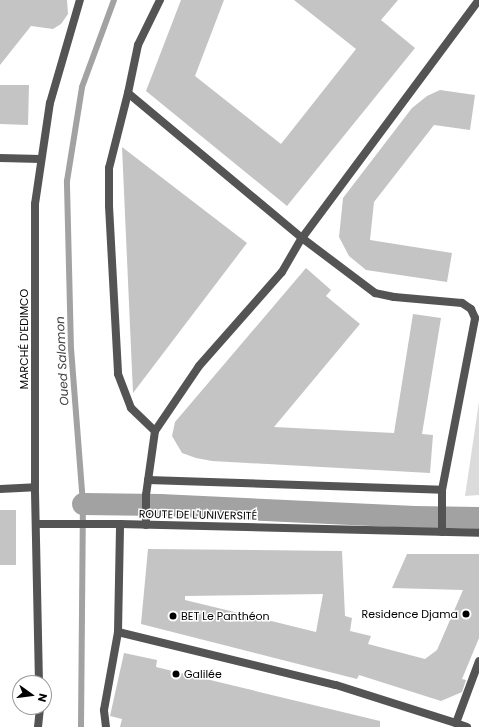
<!DOCTYPE html>
<meta charset="utf-8">
<style>
body{margin:0}
#map{position:relative;width:479px;height:727px;overflow:hidden;background:#fff;font-family:Poppins,sans-serif}
div>[style]{position:absolute}
.green>*{inset:0;background:#dbdbdb}
.stream>*{height:6px;margin:-3px;padding:0 3px;transform-origin:3px;border-radius:3px;background:#a2a2a2}
.canal>*{height:22px;margin:-11px;padding:0 11px;transform-origin:11px;border-radius:11px;background:#a2a2a2}
.building>*{inset:0;background:#c4c4c4}
.lane>*{height:8px;margin:-4px;padding:0 4px;transform-origin:4px;border-radius:4px;background:#545454}
.street>*{height:8px;margin:-4px;padding:0 4px;transform-origin:4px;border-radius:4px;background:#545454}
.dots>*{width:11px;height:11px;translate:-50% -50%;box-sizing:border-box;border:2px solid #fff;border-radius:50%}
span{translate:-50% -50%;white-space:nowrap;text-align:center;line-height:1.15;-webkit-text-stroke:3px #fff;paint-order:stroke}
.street-label{font-size:11px;color:#000}
.poi-label{font-size:11px;color:#000}
.right{translate:-100% -50%;text-align:right}
.left{translate:0 -50%;text-align:left}
.water-label{font-size:12px;color:#434343;font-style:italic}
.north{position:absolute;left:12px;top:675px;width:40px;height:40px;box-sizing:border-box;background:#fff;border:1px solid #999;border-radius:50%;rotate:104deg;font-size:11px;font-weight:700;line-height:16px;text-align:center;color:#000}
.north::after{content:'';display:block;margin:auto;width:14px;height:18px;background:#000;clip-path:polygon(50% 0,100% 100%,50% 72%,0 100%)}
</style>
<div id="map">
<div class="green">
<i style="clip-path:polygon(479px 402px,479px 495px,465px 496px)"></i>
</div>
<div class="stream">
<i style="left:81px;top:727px;width:223px;rotate:-89.5deg"></i>
<i style="left:83px;top:504px;width:155px;rotate:-94.4deg"></i>
<i style="left:71px;top:349px;width:168px;rotate:-91.4deg"></i>
<i style="left:67px;top:181px;width:95px;rotate:-80.9deg"></i>
<i style="left:82px;top:87px;width:93px;rotate:-69.8deg"></i>
</div>
<div class="canal">
<i style="left:83px;top:504px;width:77px;rotate:0.7deg"></i>
<i style="left:160px;top:505px;width:255px;rotate:2.7deg"></i>
<i style="left:415px;top:517px;width:64px;rotate:0.9deg"></i>
</div>
<div class="building">
<i style="clip-path:polygon(0 0,67px 0,68px 14px,61px 24px,53px 29px,31px 26px,0 65px)"></i>
<i style="clip-path:polygon(181px 0,224px 0,195px 76px,281px 144px,356px 49px,294px 0,398px 0,381px 20px,415px 48px,287px 206px,146px 91px)"></i>
<i style="clip-path:polygon(0 85px,29px 85px,28px 125px,0 124px)"></i>
<i style="clip-path:polygon(440px 90px,475px 95px,470px 130px,434px 125px,374px 202px,370px 240px,452px 253px,447px 282px,366px 270px,349px 256px,339px 237px,343px 198px,412px 108px,427px 96px)"></i>
<i style="clip-path:polygon(122px 147px,247px 243px,133px 393px)"></i>
<i style="clip-path:polygon(306px 268px,331px 290px,326px 296px,360px 324px,274px 427px,394px 433px,413px 314px,441px 318px,422px 434px,433px 435px,430px 473px,212px 461px,196px 458px,182px 453px,172px 436px,175px 422px)"></i>
<i style="clip-path:polygon(0 510px,16px 510px,16px 565px,0 565px)"></i>
<i style="clip-path:polygon(evenodd,148px 549px,342px 551px,345px 616px,352px 618px,350px 631px,371px 636px,368px 644px,425px 659px,437px 650px,463px 590px,392px 588px,407px 554px,479px 554px,479px 638px,462px 679px,466px 680px,462px 692px,441px 701px,359px 675px,357px 679px,141px 624px,148px 549px,323px 594px,316px 632px,185px 600px,185px 596px,323px 594px)"></i>
<i style="clip-path:polygon(124px 653px,157px 660px,156px 667px,380px 721px,380px 727px,120px 727px,122px 719px,110px 716px)"></i>
</div>
<div class="lane">
<i style="left:128px;top:93px;width:77px;rotate:104.2deg"></i>
<i style="left:109px;top:168px;width:38px;rotate:90deg"></i>
<i style="left:109px;top:206px;width:168px;rotate:86.9deg"></i>
<i style="left:118px;top:374px;width:36px;rotate:69deg"></i>
<i style="left:131px;top:408px;width:33px;rotate:44deg"></i>
<i style="left:0;top:158px;width:41px;rotate:1.4deg"></i>
<i style="left:148px;top:480px;width:294px;rotate:1.9deg"></i>
<i style="left:442px;top:490px;width:21px;rotate:90deg"></i>
<i style="left:442px;top:490px;width:175px;rotate:-79.1deg"></i>
<i style="left:475px;top:318px;width:10px;rotate:-114deg"></i>
<i style="left:471px;top:309px;width:11px;rotate:-146deg"></i>
<i style="left:462px;top:303px;width:68px;rotate:-175deg"></i>
<i style="left:394px;top:297px;width:19px;rotate:-168deg"></i>
<i style="left:375px;top:293px;width:91px;rotate:-143deg"></i>
<i style="left:302px;top:238px;width:297px;rotate:-53.4deg"></i>
<i style="left:146px;top:495px;width:65px;rotate:-82deg"></i>
<i style="left:155px;top:431px;width:78px;rotate:-55.9deg"></i>
<i style="left:199px;top:366px;width:125px;rotate:-48.6deg"></i>
<i style="left:282px;top:272px;width:39px;rotate:-60deg"></i>
<i style="left:302px;top:238px;width:226px;rotate:-140.2deg"></i>
<i style="left:128px;top:93px;width:49px;rotate:-78.2deg"></i>
<i style="left:138px;top:45px;width:50px;rotate:-63.9deg"></i>
</div>
<div class="street">
<i style="left:0;top:489px;width:35px;rotate:-3deg"></i>
<i style="left:442px;top:511px;width:21px;rotate:90deg"></i>
<i style="left:36px;top:524px;width:84px"></i>
<i style="left:146px;top:525px;width:30px;rotate:-90deg"></i>
<i style="left:118px;top:632px;width:224px;rotate:13.7deg"></i>
<i style="left:336px;top:685px;width:126px;rotate:17.6deg"></i>
<i style="left:39px;top:683px;width:196px;rotate:-91.2deg"></i>
<i style="left:35px;top:487px;width:283px;rotate:-90deg"></i>
<i style="left:35px;top:204px;width:102px;rotate:-81.6deg"></i>
<i style="left:50px;top:103px;width:107px;rotate:-73.8deg"></i>
<i style="left:38px;top:727px;width:20px;rotate:-84deg"></i>
<i style="left:106px;top:727px;width:17px;rotate:-97deg"></i>
<i style="left:104px;top:710px;width:79px;rotate:-79.8deg"></i>
<i style="left:118px;top:632px;width:108px;rotate:-88.9deg"></i>
<i style="left:120px;top:524px;width:359px;rotate:1.4deg"></i>
<i style="left:467px;top:727px;width:12px;rotate:-160deg"></i>
<i style="left:456px;top:723px;width:66px;rotate:-69.6deg"></i>
</div>
<div class="dots">
<i style="left:466px;top:614px;background:#000"></i>
<i style="left:173px;top:616px;background:#000"></i>
<i style="left:176px;top:674px;background:#000"></i>
</div>
<div class="street-label">
<span style="left:24px;top:339px;rotate:-90deg">MARCHÉ D'EDIMCO</span>
<span style="left:198px;top:515px;rotate:1deg">ROUTE DE L'UNIVERSITÉ</span>
</div>
<div class="poi-label">
<span class="right" style="left:458px;top:614px">Residence Djama</span>
<span class="left" style="left:181px;top:616px">BET Le Panthéon</span>
<span class="left" style="left:184px;top:674px">Galilée</span>
</div>
<div class="water-label">
<span style="left:62px;top:361px;rotate:-93deg">Oued Salomon</span>
</div>
<div class="north">N</div>
</div>
